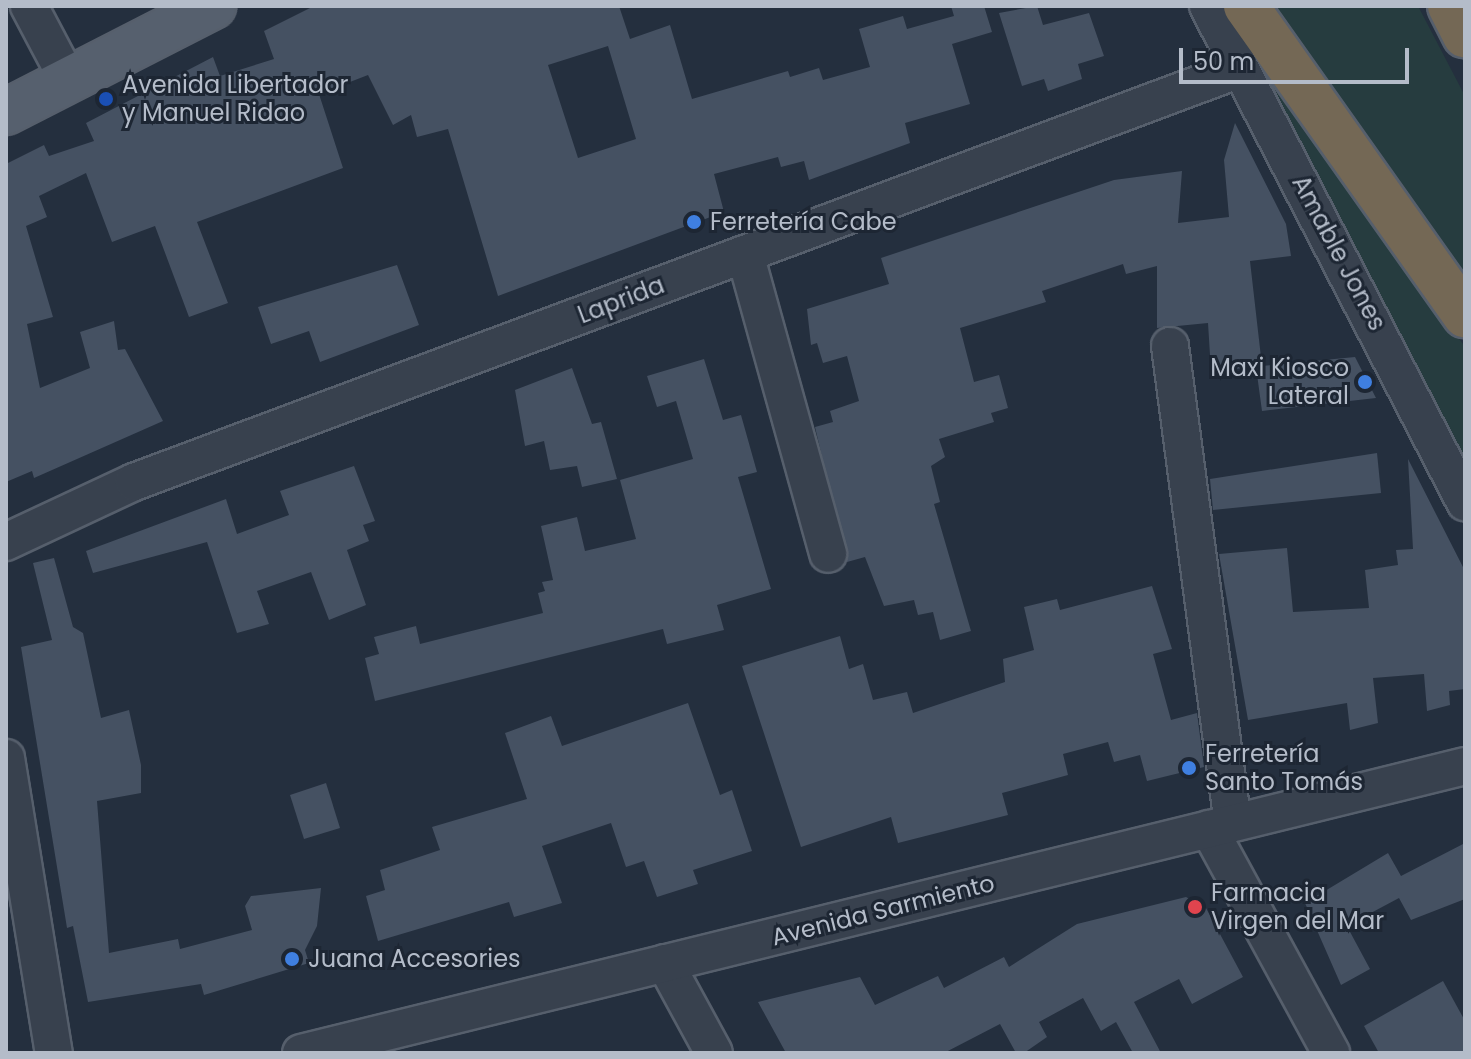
<!DOCTYPE html>
<meta charset="utf-8">
<style>
body{margin:0}
#map{position:relative;width:1471px;height:1059px;overflow:hidden;background:#242f3e;font-family:Poppins,sans-serif}
div>[style]{position:absolute}
.green>*{inset:0;background:#263c3f}
.building>*{inset:0;background:#455162}
.roads{filter:drop-shadow(2px 0 #565f6c) drop-shadow(-2px 0 #565f6c) drop-shadow(0 2px #565f6c) drop-shadow(0 -2px #565f6c)}
.minor>*{height:36px;margin:-18px;padding:0 18px;transform-origin:18px;border-radius:18px;background:#38414e}
.major>*{height:44px;margin:-22px;padding:0 22px;transform-origin:22px;border-radius:22px;background:#56606e}
.highway>*{height:44px;margin:-22px;padding:0 22px;transform-origin:22px;border-radius:22px;background:#746855}
.dots>*{width:22px;height:22px;translate:-50% -50%;box-sizing:border-box;border:4px solid #1d2633;border-radius:50%}
span{translate:-50% -50%;white-space:nowrap;text-align:center;line-height:1.15;-webkit-text-stroke:6px #1d2633;paint-order:stroke}
.poi-label{font-size:24px;color:#b4bcc9}
.left{translate:0 -50%;text-align:left}
.right{translate:-100% -50%;text-align:right}
.street-label{font-size:24px;color:#b4bcc9}
.frame{position:absolute;inset:0;border:8px solid #b4bcc9;pointer-events:none}
.scale{position:absolute;left:1179px;top:48px;width:230px;height:36px;box-sizing:border-box;border:4px solid #b4bcc9;border-top:0;padding-left:10px;font-size:24px;line-height:28px;white-space:nowrap;color:#b4bcc9;-webkit-text-stroke:6px #1d2633;paint-order:stroke}
</style>
<div id="map">
<div class="green">
<i style="clip-path:polygon(1224px 6px,1465px 347px,1465px 459px)"></i>
<i style="clip-path:polygon(1258px 6px,1418px 6px,1465px 96px,1465px 291px)"></i>
</div>
<div class="building">
<i style="clip-path:polygon(evenodd,314px 6px,619px 6px,630px 39px,670px 25px,692px 99px,788px 71px,790px 77px,819px 68px,823px 80px,870px 67px,859px 29px,903px 16px,907px 29px,954px 16px,951px 6px,984px 6px,992px 32px,952px 44px,970px 104px,905px 123px,910px 143px,809px 180px,804px 161px,781px 167px,778px 157px,714px 174px,724px 212px,498px 296px,448px 129px,417px 137px,411px 115px,393px 125px,368px 75px,319px 94px,343px 168px,197px 222px,228px 303px,189px 317px,155px 226px,112px 242px,86px 173px,39px 196px,47px 217px,26px 226px,53px 317px,27px 324px,40px 388px,90px 368px,80px 332px,114px 321px,118px 350px,125px 349px,163px 421px,34px 478px,32px 471px,6px 482px,6px 164px,44px 145px,49px 156px,94px 141px,86px 123px,213px 57px,220px 76px,274px 59px,264px 31px,314px 6px,608px 46px,636px 139px,578px 158px,548px 65px,608px 46px)"></i>
<i style="clip-path:polygon(1037px 6px,1043px 25px,1089px 13px,1104px 56px,1078px 64px,1082px 79px,1048px 91px,1044px 79px,1022px 86px,999px 13px)"></i>
<i style="clip-path:polygon(1235px 123px,1286px 224px,1291px 256px,1250px 261px,1262px 366px,1355px 357px,1376px 398px,1262px 411px,1256px 367px,1211px 371px,1208px 323px,1157px 328px,1157px 266px,1126px 274px,1123px 264px,1042px 291px,1046px 302px,960px 328px,974px 382px,999px 375px,1008px 408px,991px 413px,994px 422px,939px 439px,945px 457px,931px 466px,940px 502px,934px 504px,971px 631px,940px 640px,933px 612px,918px 615px,914px 600px,884px 606px,865px 557px,847px 562px,815px 427px,833px 422px,830px 411px,859px 401px,847px 356px,823px 363px,817px 343px,811px 345px,807px 309px,889px 284px,881px 258px,1114px 180px,1182px 171px,1178px 223px,1229px 217px,1224px 160px)"></i>
<i style="clip-path:polygon(397px 265px,419px 325px,320px 362px,309px 331px,271px 344px,258px 307px)"></i>
<i style="clip-path:polygon(704px 359px,723px 420px,741px 415px,757px 472px,738px 477px,771px 589px,717px 605px,724px 630px,667px 644px,663px 629px,375px 701px,365px 658px,379px 654px,374px 637px,416px 626px,420px 644px,543px 613px,538px 593px,545px 591px,542px 582px,553px 580px,541px 526px,577px 517px,585px 551px,636px 539px,620px 480px,693px 459px,676px 401px,657px 407px,647px 376px)"></i>
<i style="clip-path:polygon(572px 368px,592px 424px,601px 422px,617px 479px,582px 487px,577px 466px,550px 470px,544px 441px,525px 446px,515px 390px)"></i>
<i style="clip-path:polygon(1377px 453px,1381px 493px,1213px 510px,1210px 479px)"></i>
<i style="clip-path:polygon(1408px 459px,1465px 571px,1465px 689px,1449px 691px,1450px 705px,1427px 711px,1424px 674px,1373px 678px,1378px 723px,1350px 730px,1347px 703px,1248px 720px,1219px 554px,1287px 548px,1293px 612px,1369px 608px,1365px 570px,1398px 565px,1396px 550px,1413px 549px)"></i>
<i style="clip-path:polygon(354px 466px,375px 521px,363px 525px,369px 541px,347px 550px,366px 605px,329px 620px,311px 572px,257px 591px,269px 624px,237px 633px,207px 542px,93px 573px,86px 551px,226px 499px,237px 534px,289px 515px,280px 491px)"></i>
<i style="clip-path:polygon(54px 558px,73px 627px,83px 633px,101px 718px,129px 710px,141px 765px,141px 793px,97px 801px,109px 953px,178px 939px,180px 949px,252px 930px,245px 906px,251px 896px,321px 888px,317px 926px,305px 950px,309px 963px,204px 995px,201px 984px,88px 1002px,73px 926px,67px 928px,21px 647px,52px 640px,33px 563px)"></i>
<i style="clip-path:polygon(1152px 586px,1172px 649px,1153px 654px,1171px 720px,1197px 713px,1204px 767px,1147px 781px,1140px 755px,1114px 762px,1108px 742px,1063px 754px,1068px 775px,1002px 793px,1008px 815px,898px 843px,891px 817px,801px 847px,742px 666px,840px 636px,849px 669px,863px 664px,873px 700px,907px 692px,913px 713px,1005px 682px,1003px 659px,1034px 650px,1024px 607px,1057px 599px,1060px 610px)"></i>
<i style="clip-path:polygon(688px 703px,720px 795px,732px 790px,752px 851px,693px 870px,698px 884px,657px 897px,644px 861px,626px 867px,611px 823px,542px 846px,562px 903px,514px 917px,509px 902px,378px 941px,366px 896px,385px 890px,380px 870px,440px 850px,432px 827px,527px 799px,505px 733px,551px 716px,562px 746px)"></i>
<i style="clip-path:polygon(326px 783px,340px 828px,304px 839px,290px 795px)"></i>
<i style="clip-path:polygon(1465px 843px,1465px 899px,1411px 920px,1399px 898px,1354px 922px,1349px 930px,1370px 969px,1341px 985px,1305px 903px,1388px 853px,1401px 876px)"></i>
<i style="clip-path:polygon(1186px 897px,1206px 908px,1243px 977px,1192px 1004px,1179px 979px,1134px 1002px,1161px 1053px,1133px 1053px,1116px 1022px,1101px 1031px,1083px 998px,1039px 1022px,1047px 1037px,1024px 1053px,1016px 1053px,1000px 1024px,944px 1053px,786px 1053px,758px 1002px,860px 977px,875px 1005px,938px 976px,944px 988px,1004px 957px,1009px 967px,1077px 924px)"></i>
<i style="clip-path:polygon(1443px 981px,1465px 1021px,1465px 1053px,1379px 1053px,1364px 1026px)"></i>
</div>
<div class="roads">
<div class="minor">
<i style="left:29px;top:6px;width:84px;rotate:62.2deg"></i>
<i style="left:1208px;top:6px;width:559px;rotate:62.61deg"></i>
<i style="left:745px;top:254px;width:311px;rotate:74.5deg"></i>
<i style="left:1170px;top:346px;width:481px;rotate:82.5deg"></i>
<i style="left:6px;top:542px;width:141px;rotate:-25.1deg"></i>
<i style="left:134px;top:482px;width:1181px;rotate:-20.48deg"></i>
<i style="left:6px;top:758px;width:299px;rotate:80.8deg"></i>
<i style="left:1209px;top:829px;width:255px;rotate:61.4deg"></i>
<i style="left:665px;top:963px;width:102px;rotate:61.4deg"></i>
<i style="left:301px;top:1053px;width:1199px;rotate:-13.85deg"></i>
</div>
<div class="major">
<i style="left:6px;top:112px;width:233px;rotate:-27.1deg"></i>
</div>
<div class="highway">
<i style="left:1246px;top:6px;width:379px;rotate:54.7deg"></i>
<i style="left:1450px;top:6px;width:33px;rotate:63deg"></i>
</div>
</div>
<div class="dots">
<i style="left:106px;top:99px;background:#1a4fb4"></i>
<i style="left:694px;top:222px;background:#3f7fe0"></i>
<i style="left:1365px;top:382px;background:#3f7fe0"></i>
<i style="left:1189px;top:768px;background:#3f7fe0"></i>
<i style="left:1195px;top:907px;background:#e0444e"></i>
<i style="left:292px;top:959px;background:#3f7fe0"></i>
</div>
<div class="poi-label">
<span class="left" style="left:122px;top:99px">Avenida Libertador<br>y Manuel Ridao</span>
<span class="left" style="left:710px;top:222px">Ferretería Cabe</span>
<span class="right" style="left:1349px;top:382px">Maxi Kiosco<br>Lateral</span>
<span class="left" style="left:1205px;top:768px">Ferretería<br>Santo Tomás</span>
<span class="left" style="left:1211px;top:907px">Farmacia<br>Virgen del Mar</span>
<span class="left" style="left:308px;top:959px">Juana Accesories</span>
</div>
<div class="street-label">
<span style="left:1339px;top:253px;rotate:62deg">Amable Jones</span>
<span style="left:621px;top:300px;rotate:-21deg">Laprida</span>
<span style="left:883px;top:910px;rotate:-14deg">Avenida Sarmiento</span>
</div>
<div class="frame"></div>
<div class="scale">50 m</div>
</div>
